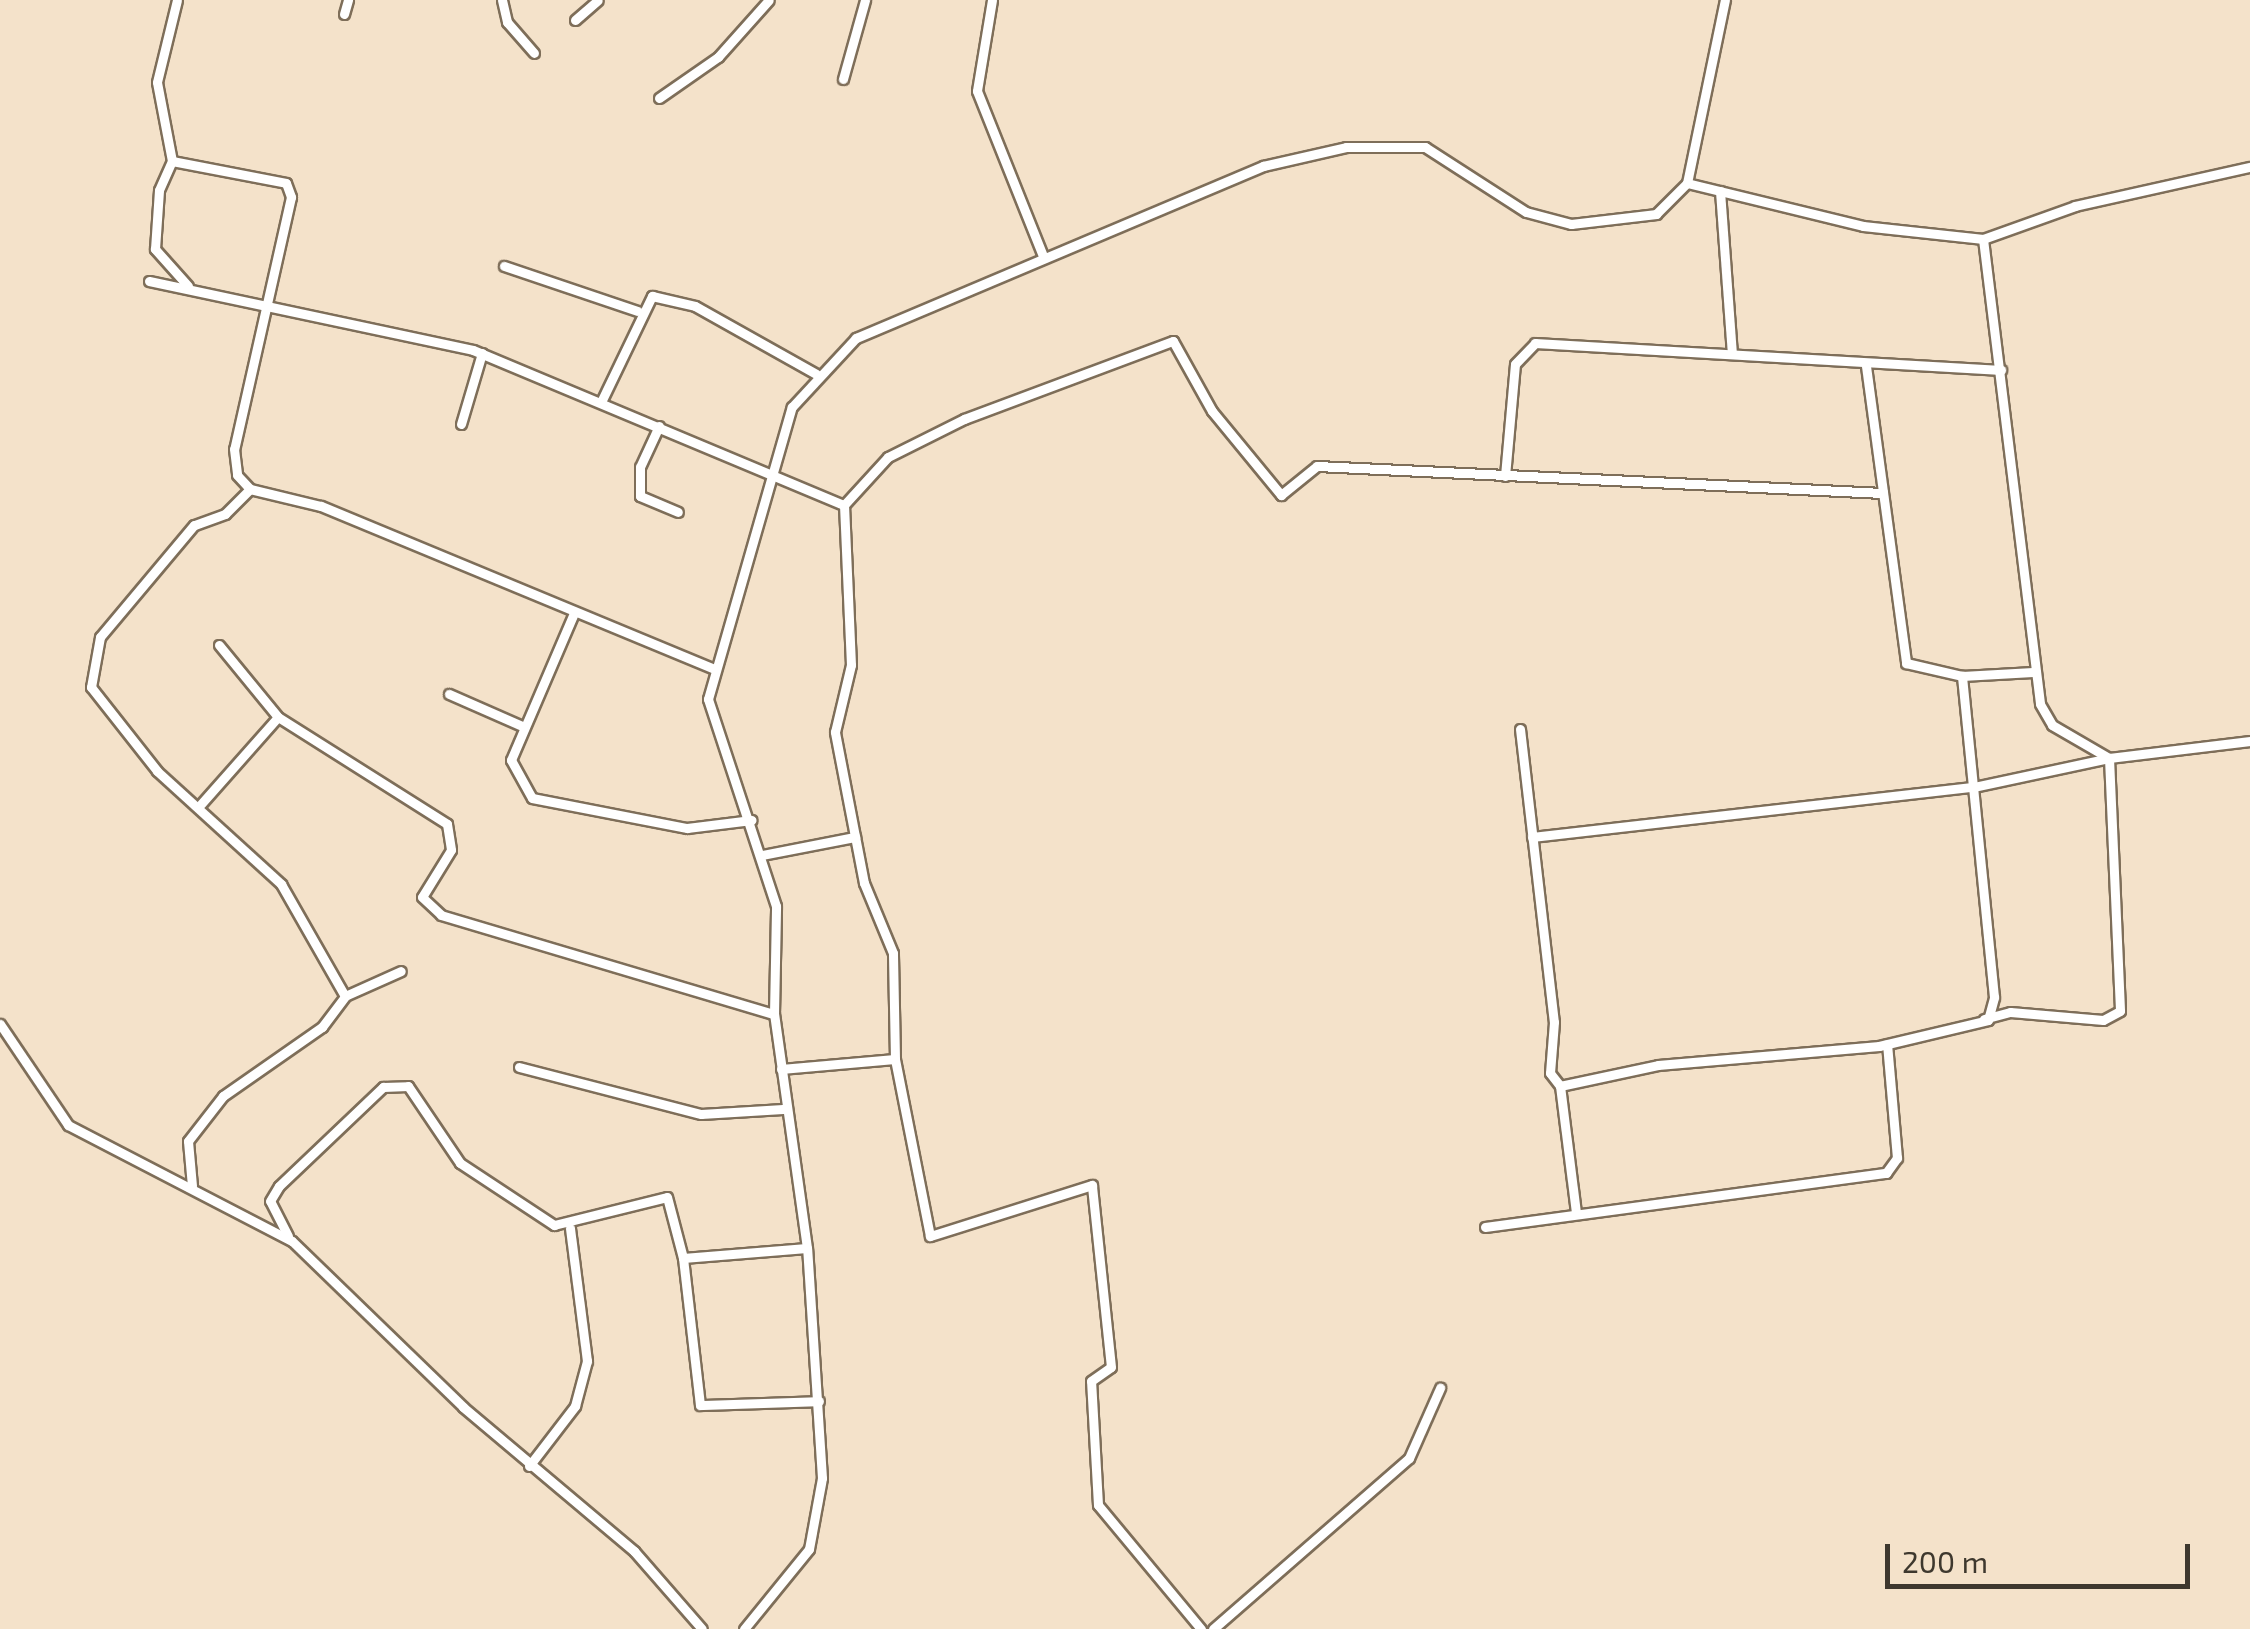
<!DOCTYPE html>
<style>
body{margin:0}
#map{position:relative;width:2250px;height:1629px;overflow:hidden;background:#f4e2ca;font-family:"Exo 2",sans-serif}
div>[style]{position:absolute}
.roads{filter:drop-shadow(2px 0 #7e6e59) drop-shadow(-2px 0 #7e6e59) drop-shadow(0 2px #7e6e59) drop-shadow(0 -2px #7e6e59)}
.street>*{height:9px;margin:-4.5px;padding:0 4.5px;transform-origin:4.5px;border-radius:4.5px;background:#fff}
span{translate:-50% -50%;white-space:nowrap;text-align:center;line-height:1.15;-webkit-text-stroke:8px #f4e2ca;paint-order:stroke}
.scale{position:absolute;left:1885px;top:1544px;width:305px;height:45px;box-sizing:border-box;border:5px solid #3e382e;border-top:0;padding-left:12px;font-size:30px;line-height:35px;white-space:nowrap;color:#3e382e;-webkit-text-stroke:8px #f4e2ca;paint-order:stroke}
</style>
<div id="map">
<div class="roads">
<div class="street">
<i style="left:502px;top:0;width:23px;rotate:77deg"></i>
<i style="left:507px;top:22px;width:41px;rotate:48.9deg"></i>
<i style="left:992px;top:0;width:92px;rotate:99.4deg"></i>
<i style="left:977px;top:91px;width:178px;rotate:68.2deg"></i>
<i style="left:344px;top:14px;width:15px;rotate:-74deg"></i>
<i style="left:575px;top:20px;width:30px;rotate:-41deg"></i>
<i style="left:843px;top:79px;width:82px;rotate:-74.4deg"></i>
<i style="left:659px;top:98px;width:72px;rotate:-34.8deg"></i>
<i style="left:718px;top:57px;width:76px;rotate:-48.2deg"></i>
<i style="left:172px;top:161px;width:80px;rotate:-100.8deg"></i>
<i style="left:157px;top:82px;width:84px;rotate:-76.3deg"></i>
<i style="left:1687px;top:183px;width:181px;rotate:13.7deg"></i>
<i style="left:1863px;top:226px;width:121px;rotate:6.2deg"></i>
<i style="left:1983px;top:239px;width:98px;rotate:-19.7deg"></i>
<i style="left:2075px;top:206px;width:179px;rotate:-12.6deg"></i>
<i style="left:1720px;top:191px;width:162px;rotate:85.8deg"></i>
<i style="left:1983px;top:239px;width:468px;rotate:83deg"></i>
<i style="left:2040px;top:704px;width:24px;rotate:60deg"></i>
<i style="left:2052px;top:725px;width:66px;rotate:30.1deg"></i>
<i style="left:2109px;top:758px;width:142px;rotate:-6.9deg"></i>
<i style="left:504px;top:266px;width:141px;rotate:18.6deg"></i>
<i style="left:149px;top:281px;width:331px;rotate:12deg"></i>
<i style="left:473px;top:350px;width:402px;rotate:22.7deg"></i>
<i style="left:188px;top:286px;width:50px;rotate:-131.7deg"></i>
<i style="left:155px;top:249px;width:59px;rotate:-86.1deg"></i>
<i style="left:159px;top:190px;width:32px;rotate:-66deg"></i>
<i style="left:172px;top:161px;width:116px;rotate:10.9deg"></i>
<i style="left:286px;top:183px;width:15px;rotate:70deg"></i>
<i style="left:291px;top:197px;width:258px;rotate:102.7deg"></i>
<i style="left:234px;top:449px;width:26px;rotate:83deg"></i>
<i style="left:237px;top:475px;width:19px;rotate:47deg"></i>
<i style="left:250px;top:489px;width:73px;rotate:13.5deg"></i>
<i style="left:321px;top:506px;width:425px;rotate:22.5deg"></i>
<i style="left:1866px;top:366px;width:300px;rotate:82.3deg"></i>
<i style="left:1906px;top:663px;width:57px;rotate:13.1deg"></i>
<i style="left:1962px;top:676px;width:71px;rotate:-3.2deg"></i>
<i style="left:601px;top:402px;width:118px;rotate:-64.3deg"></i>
<i style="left:652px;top:296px;width:44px;rotate:13.1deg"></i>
<i style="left:695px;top:306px;width:139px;rotate:29.3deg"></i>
<i style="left:461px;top:424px;width:74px;rotate:-73.5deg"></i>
<i style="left:659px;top:426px;width:45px;rotate:114.9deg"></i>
<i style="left:640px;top:467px;width:29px;rotate:90deg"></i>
<i style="left:640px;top:496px;width:41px;rotate:22.8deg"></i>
<i style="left:1505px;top:476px;width:112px;rotate:-84.9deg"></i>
<i style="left:1515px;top:364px;width:29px;rotate:-46deg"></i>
<i style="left:1535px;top:343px;width:467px;rotate:3.3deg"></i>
<i style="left:250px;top:489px;width:35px;rotate:135deg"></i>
<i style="left:225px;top:514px;width:33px;rotate:160deg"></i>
<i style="left:194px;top:525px;width:146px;rotate:130deg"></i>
<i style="left:100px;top:637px;width:51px;rotate:100.2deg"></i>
<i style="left:91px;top:687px;width:107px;rotate:51.8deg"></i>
<i style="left:157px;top:771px;width:168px;rotate:42.3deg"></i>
<i style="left:281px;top:884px;width:129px;rotate:60.3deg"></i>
<i style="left:345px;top:996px;width:61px;rotate:-24.1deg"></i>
<i style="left:574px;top:613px;width:160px;rotate:113.2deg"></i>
<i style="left:511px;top:760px;width:43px;rotate:61.1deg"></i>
<i style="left:532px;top:798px;width:158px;rotate:11deg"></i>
<i style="left:687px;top:828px;width:65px;rotate:-7deg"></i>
<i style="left:219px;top:645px;width:93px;rotate:50.7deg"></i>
<i style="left:278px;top:717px;width:200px;rotate:32.3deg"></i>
<i style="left:447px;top:824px;width:26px;rotate:81deg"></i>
<i style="left:451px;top:850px;width:55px;rotate:121.7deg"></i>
<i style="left:422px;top:897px;width:26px;rotate:43deg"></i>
<i style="left:441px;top:915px;width:347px;rotate:16.6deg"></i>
<i style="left:449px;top:694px;width:80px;rotate:23.7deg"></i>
<i style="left:1520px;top:729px;width:295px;rotate:83.4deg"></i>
<i style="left:1554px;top:1022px;width:51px;rotate:94.5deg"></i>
<i style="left:1550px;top:1073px;width:16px;rotate:52deg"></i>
<i style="left:1560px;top:1086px;width:127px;rotate:82.8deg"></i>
<i style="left:201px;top:804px;width:116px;rotate:-48.5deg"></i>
<i style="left:1532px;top:837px;width:445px;rotate:-6.5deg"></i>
<i style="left:1974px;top:787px;width:138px;rotate:-12.1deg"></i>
<i style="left:2109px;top:758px;width:253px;rotate:87.5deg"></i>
<i style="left:2120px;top:1011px;width:19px;rotate:152deg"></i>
<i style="left:2103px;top:1020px;width:93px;rotate:-175.1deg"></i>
<i style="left:2010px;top:1012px;width:27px;rotate:165deg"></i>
<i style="left:762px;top:855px;width:95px;rotate:-11deg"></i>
<i style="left:0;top:1024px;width:122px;rotate:56deg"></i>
<i style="left:68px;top:1125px;width:252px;rotate:27.4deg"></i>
<i style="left:292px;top:1241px;width:238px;rotate:44.1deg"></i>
<i style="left:463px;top:1407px;width:224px;rotate:40.1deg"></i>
<i style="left:634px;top:1551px;width:103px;rotate:48.9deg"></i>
<i style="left:519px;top:1067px;width:188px;rotate:14.5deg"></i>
<i style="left:701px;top:1114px;width:82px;rotate:-3.5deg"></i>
<i style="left:781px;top:1069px;width:114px;rotate:-5deg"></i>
<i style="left:1560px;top:1086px;width:100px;rotate:-12.1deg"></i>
<i style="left:1658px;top:1065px;width:222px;rotate:-4.9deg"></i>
<i style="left:1879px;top:1046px;width:112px;rotate:-13.4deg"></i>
<i style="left:1988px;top:1020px;width:24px;rotate:-75deg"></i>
<i style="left:1994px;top:997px;width:323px;rotate:-95.7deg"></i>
<i style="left:192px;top:1186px;width:45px;rotate:-95.1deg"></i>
<i style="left:188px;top:1141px;width:57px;rotate:-52.1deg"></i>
<i style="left:223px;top:1096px;width:121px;rotate:-34.9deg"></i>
<i style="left:322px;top:1027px;width:39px;rotate:-53deg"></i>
<i style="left:1485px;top:1227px;width:405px;rotate:-7.7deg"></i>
<i style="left:1886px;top:1173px;width:19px;rotate:-54deg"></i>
<i style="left:1897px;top:1158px;width:114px;rotate:-95deg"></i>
<i style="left:288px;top:1236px;width:39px;rotate:-117deg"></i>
<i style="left:270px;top:1201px;width:17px;rotate:-59deg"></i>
<i style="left:279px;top:1186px;width:144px;rotate:-43.6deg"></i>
<i style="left:383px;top:1087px;width:25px;rotate:-2deg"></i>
<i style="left:408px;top:1086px;width:93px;rotate:56deg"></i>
<i style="left:460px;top:1163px;width:113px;rotate:33.4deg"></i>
<i style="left:554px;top:1225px;width:116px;rotate:-13.9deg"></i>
<i style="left:667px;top:1197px;width:63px;rotate:75.3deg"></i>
<i style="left:683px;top:1258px;width:124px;rotate:-4.6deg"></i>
<i style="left:683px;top:1258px;width:148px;rotate:83.4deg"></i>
<i style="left:700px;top:1405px;width:119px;rotate:-1.9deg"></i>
<i style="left:529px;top:1466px;width:76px;rotate:-52.5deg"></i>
<i style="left:575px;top:1406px;width:47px;rotate:-75.1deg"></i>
<i style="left:587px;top:1361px;width:134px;rotate:-97.3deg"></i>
<i style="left:744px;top:1629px;width:103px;rotate:-50.9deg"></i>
<i style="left:809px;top:1549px;width:72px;rotate:-79.6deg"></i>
<i style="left:822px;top:1478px;width:230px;rotate:-93.7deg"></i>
<i style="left:807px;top:1248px;width:236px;rotate:-98deg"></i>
<i style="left:774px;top:1014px;width:108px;rotate:-88.9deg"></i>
<i style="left:776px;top:906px;width:218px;rotate:-108.2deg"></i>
<i style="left:708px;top:699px;width:304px;rotate:-74deg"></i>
<i style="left:792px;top:407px;width:94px;rotate:-47.2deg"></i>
<i style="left:856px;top:338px;width:442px;rotate:-22.9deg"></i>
<i style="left:1263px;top:166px;width:85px;rotate:-12.9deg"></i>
<i style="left:1346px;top:147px;width:79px"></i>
<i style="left:1425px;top:147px;width:120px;rotate:32.8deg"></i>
<i style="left:1526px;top:212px;width:47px;rotate:14.9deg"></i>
<i style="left:1571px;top:224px;width:86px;rotate:-6.7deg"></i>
<i style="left:1656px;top:214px;width:44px;rotate:-45deg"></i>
<i style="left:1687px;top:183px;width:187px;rotate:-78.3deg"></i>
<i style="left:1201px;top:1629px;width:161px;rotate:-129.7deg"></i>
<i style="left:1098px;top:1505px;width:124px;rotate:-93.2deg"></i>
<i style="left:1091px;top:1381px;width:24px;rotate:-35deg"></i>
<i style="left:1111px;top:1367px;width:183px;rotate:-96deg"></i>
<i style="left:1092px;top:1185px;width:170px;rotate:162.5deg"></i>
<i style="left:930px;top:1236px;width:180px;rotate:-101.2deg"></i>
<i style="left:895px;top:1059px;width:106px;rotate:-91.1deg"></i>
<i style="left:893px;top:953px;width:76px;rotate:-112.5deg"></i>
<i style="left:864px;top:883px;width:154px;rotate:-100.9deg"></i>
<i style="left:835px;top:732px;width:69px;rotate:-76.6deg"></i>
<i style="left:851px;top:665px;width:160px;rotate:-92.5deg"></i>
<i style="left:844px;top:505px;width:65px;rotate:-47.5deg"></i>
<i style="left:888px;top:457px;width:85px;rotate:-26.6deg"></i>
<i style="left:964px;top:419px;width:223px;rotate:-20.5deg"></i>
<i style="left:1173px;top:341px;width:80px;rotate:60.9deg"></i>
<i style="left:1212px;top:411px;width:109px;rotate:50.6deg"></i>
<i style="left:1281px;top:495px;width:46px;rotate:-38.9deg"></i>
<i style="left:1317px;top:466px;width:567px;rotate:2.73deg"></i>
<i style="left:1213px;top:1629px;width:260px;rotate:-41.1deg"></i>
<i style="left:1409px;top:1458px;width:77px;rotate:-66.1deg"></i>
</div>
</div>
<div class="scale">200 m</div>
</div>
